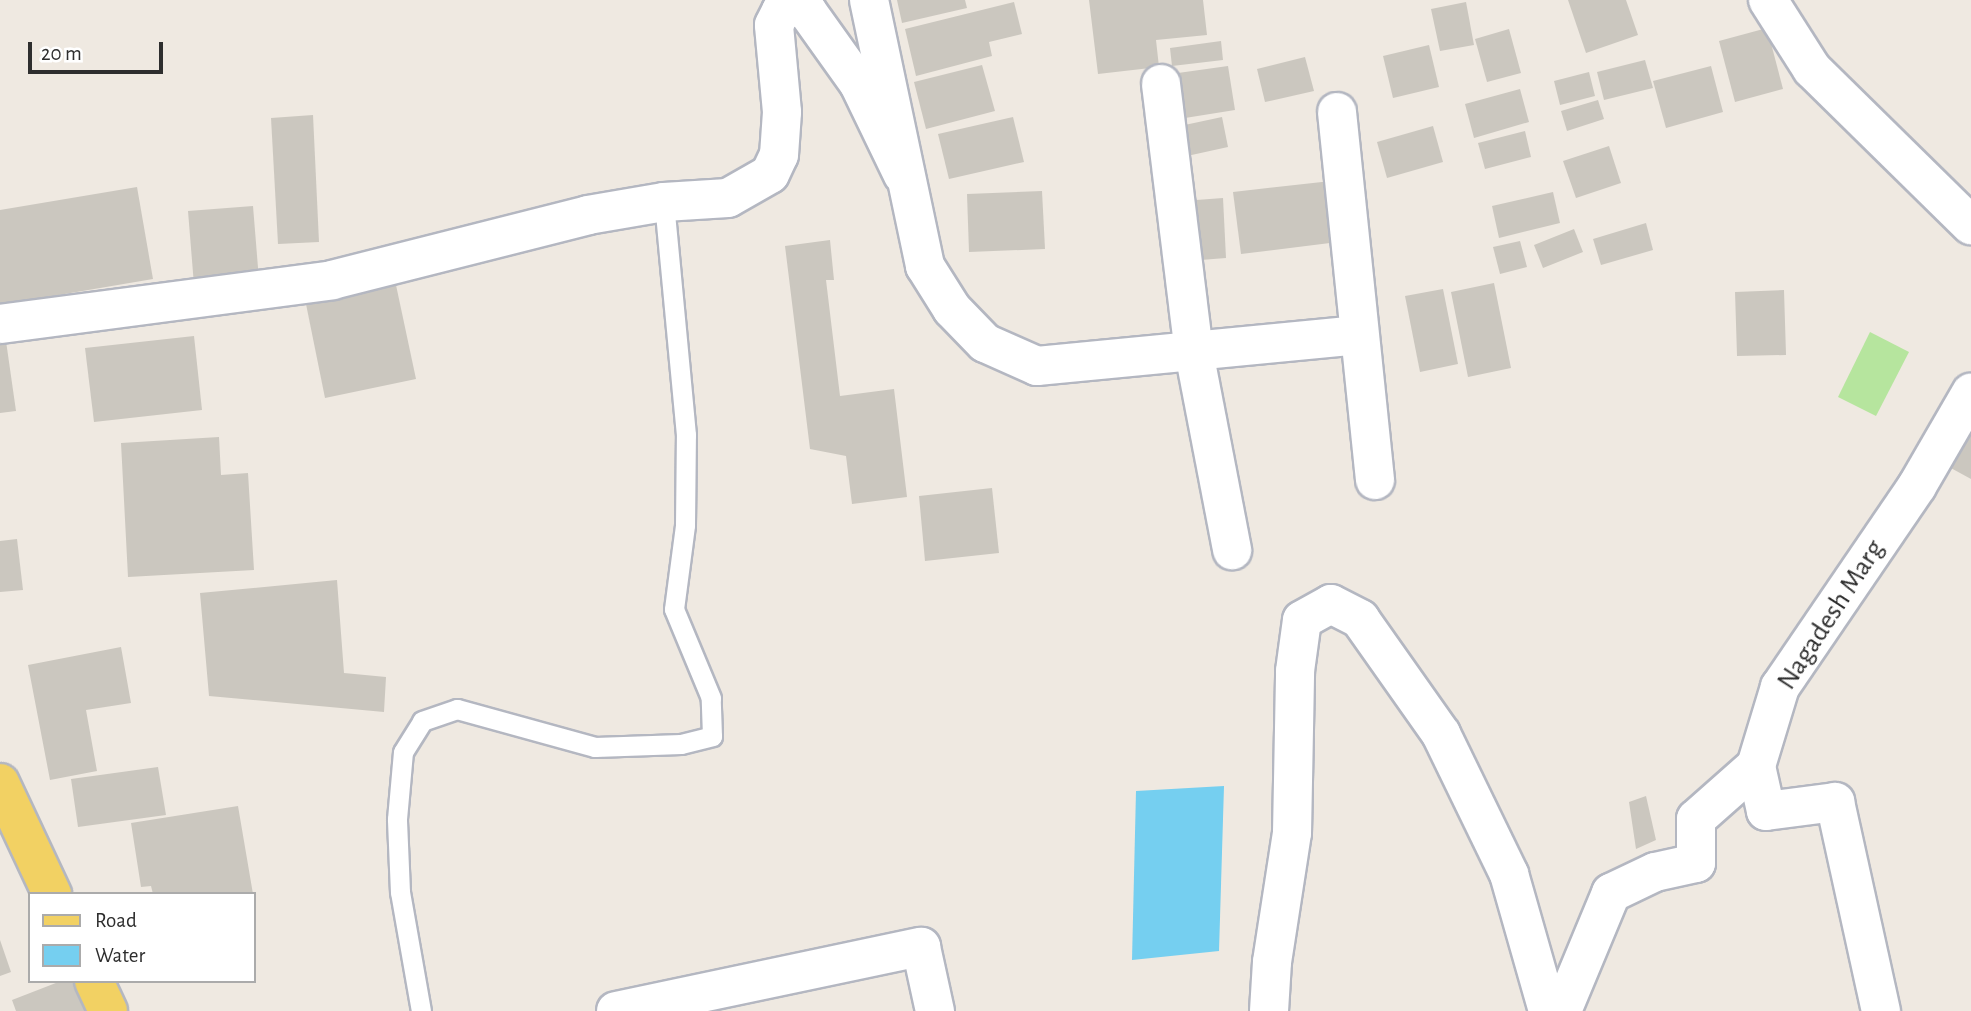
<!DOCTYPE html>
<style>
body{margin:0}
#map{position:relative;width:1971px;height:1011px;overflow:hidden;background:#efe9e1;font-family:"Alegreya Sans",sans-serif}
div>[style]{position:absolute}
.green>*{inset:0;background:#b6e59e}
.water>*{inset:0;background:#75cff0}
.building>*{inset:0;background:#cbc7bf}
.roads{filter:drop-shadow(2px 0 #b4b7c1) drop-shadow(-2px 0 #b4b7c1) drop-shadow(0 2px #b4b7c1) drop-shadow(0 -2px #b4b7c1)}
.service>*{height:19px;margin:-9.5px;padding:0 9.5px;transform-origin:9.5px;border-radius:9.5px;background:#fff}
.minor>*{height:38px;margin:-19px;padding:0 19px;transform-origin:19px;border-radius:19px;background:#fff}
.primary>*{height:38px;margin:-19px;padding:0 19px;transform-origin:19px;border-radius:19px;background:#f2d163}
span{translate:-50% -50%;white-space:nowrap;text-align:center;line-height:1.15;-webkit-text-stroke:6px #fff;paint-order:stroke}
.street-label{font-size:28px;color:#2e2e2e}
.legend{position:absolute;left:28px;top:892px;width:228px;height:91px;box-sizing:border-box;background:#fff;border:2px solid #ababab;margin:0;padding:9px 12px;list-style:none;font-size:21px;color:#2e2e2e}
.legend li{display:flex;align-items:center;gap:14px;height:35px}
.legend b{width:35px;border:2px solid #ababab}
.scale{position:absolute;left:28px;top:42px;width:135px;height:32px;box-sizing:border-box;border:4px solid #2e2e2e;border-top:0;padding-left:9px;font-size:21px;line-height:24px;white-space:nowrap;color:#2e2e2e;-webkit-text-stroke:5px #fff;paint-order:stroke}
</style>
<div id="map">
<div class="green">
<i style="clip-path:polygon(1870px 332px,1909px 352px,1876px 416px,1838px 397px)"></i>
</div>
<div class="water">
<i style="clip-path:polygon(1224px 786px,1219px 951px,1132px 960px,1136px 791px)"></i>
</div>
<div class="building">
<i style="clip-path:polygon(897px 0,965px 0,967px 8px,902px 23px)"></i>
<i style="clip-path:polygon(1089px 0,1203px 0,1207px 35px,1156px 40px,1159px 67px,1098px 74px)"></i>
<i style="clip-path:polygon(1568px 0,1626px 0,1638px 35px,1586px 53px)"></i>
<i style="clip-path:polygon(1014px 2px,1022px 34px,989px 42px,992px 56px,916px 76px,905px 29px)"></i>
<i style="clip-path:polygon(1466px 2px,1474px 45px,1440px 51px,1431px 9px)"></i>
<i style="clip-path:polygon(1767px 28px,1783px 89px,1735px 102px,1719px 41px)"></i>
<i style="clip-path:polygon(1509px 29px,1521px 73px,1487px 82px,1475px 39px)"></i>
<i style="clip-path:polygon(1221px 41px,1223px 60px,1172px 66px,1170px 48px)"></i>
<i style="clip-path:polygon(1429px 45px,1439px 87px,1393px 98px,1383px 56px)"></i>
<i style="clip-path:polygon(1305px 57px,1314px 91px,1265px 102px,1257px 69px)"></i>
<i style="clip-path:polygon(1645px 60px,1653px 88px,1604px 100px,1597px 72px)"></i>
<i style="clip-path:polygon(982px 65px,995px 111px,926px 129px,914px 82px)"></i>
<i style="clip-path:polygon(1228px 66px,1235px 110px,1185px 118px,1178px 73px)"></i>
<i style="clip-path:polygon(1711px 66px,1723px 112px,1666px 128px,1653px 81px)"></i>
<i style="clip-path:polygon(1589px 72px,1595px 96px,1560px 105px,1554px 81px)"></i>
<i style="clip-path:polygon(1520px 89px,1529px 122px,1474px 138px,1465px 104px)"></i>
<i style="clip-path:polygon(1598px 100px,1604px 119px,1567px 131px,1561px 111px)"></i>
<i style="clip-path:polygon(313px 115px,319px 242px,278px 244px,271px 118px)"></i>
<i style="clip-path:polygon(1013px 117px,1024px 162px,949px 179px,938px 134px)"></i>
<i style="clip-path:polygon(1222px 117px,1228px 147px,1187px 156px,1180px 126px)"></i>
<i style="clip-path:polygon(1433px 126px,1443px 162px,1387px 178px,1377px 142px)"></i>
<i style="clip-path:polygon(1525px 131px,1531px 157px,1485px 169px,1478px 143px)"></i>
<i style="clip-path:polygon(1609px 146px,1621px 183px,1576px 198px,1563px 161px)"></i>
<i style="clip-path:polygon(1331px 181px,1338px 242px,1241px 254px,1233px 192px)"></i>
<i style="clip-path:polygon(137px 187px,153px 279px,0 305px,0 210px)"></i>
<i style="clip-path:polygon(1042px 191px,1045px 249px,969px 252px,967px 194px)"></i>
<i style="clip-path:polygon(1553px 192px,1560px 223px,1499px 238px,1492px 206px)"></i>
<i style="clip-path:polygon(1223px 198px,1226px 258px,1188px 261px,1183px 201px)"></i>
<i style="clip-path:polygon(253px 206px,259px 280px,194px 285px,188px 211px)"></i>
<i style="clip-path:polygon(1646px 223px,1653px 250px,1601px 265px,1593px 239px)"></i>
<i style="clip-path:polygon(1574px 229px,1583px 252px,1543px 268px,1534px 245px)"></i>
<i style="clip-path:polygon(830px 240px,834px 280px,826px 280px,840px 396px,894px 389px,907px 497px,852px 504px,846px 456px,810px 449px,785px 246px)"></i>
<i style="clip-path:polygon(1520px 241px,1527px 267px,1500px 274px,1493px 247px)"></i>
<i style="clip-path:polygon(1494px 283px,1511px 368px,1468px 377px,1451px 292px)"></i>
<i style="clip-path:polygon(396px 285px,416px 379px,325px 398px,306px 304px)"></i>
<i style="clip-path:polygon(1443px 289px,1458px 364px,1420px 372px,1405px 296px)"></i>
<i style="clip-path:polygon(1784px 290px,1786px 355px,1737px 356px,1735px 292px)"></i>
<i style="clip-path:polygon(194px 336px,202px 410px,94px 422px,85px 348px)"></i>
<i style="clip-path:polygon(6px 341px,16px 411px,0 413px,0 342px)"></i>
<i style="clip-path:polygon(1971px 430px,1971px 479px,1949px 467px)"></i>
<i style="clip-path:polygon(219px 437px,221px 475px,248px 473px,254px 570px,128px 577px,121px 443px)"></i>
<i style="clip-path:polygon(992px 488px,999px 553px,925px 561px,919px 496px)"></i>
<i style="clip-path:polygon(17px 539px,23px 590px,0 592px,0 541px)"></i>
<i style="clip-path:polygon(337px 580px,344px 673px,386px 677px,384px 712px,209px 696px,200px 593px)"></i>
<i style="clip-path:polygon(121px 647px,131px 703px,86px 710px,97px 771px,50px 780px,28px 665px)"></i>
<i style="clip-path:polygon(158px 767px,166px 815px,78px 827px,71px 779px)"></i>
<i style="clip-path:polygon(1646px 796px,1656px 840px,1636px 849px,1629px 802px)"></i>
<i style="clip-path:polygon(238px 806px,253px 894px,153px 894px,151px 886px,141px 887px,131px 823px)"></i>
<i style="clip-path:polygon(0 940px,11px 972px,0 976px)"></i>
<i style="clip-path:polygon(61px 981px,80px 981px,92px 1011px,16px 1011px,12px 1000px)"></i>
</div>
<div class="roads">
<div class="service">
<i style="left:421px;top:1011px;width:121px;rotate:-100deg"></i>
<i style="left:400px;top:892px;width:73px;rotate:-92.4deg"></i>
<i style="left:397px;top:819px;width:67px;rotate:-84.9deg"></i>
<i style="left:403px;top:752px;width:36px;rotate:-58deg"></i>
<i style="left:422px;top:721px;width:37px;rotate:-19deg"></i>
<i style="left:457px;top:709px;width:143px;rotate:15.4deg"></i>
<i style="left:595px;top:747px;width:86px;rotate:-2deg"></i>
<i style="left:681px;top:744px;width:32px;rotate:-14deg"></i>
<i style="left:712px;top:736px;width:38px;rotate:-92deg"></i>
<i style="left:711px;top:698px;width:96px;rotate:-112.6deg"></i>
<i style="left:674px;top:609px;width:85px;rotate:-82.5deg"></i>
<i style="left:685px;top:525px;width:90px;rotate:-89.4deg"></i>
<i style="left:686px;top:435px;width:234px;rotate:-95.4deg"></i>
</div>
<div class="minor">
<i style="left:869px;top:0;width:272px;rotate:78.1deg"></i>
<i style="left:925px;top:266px;width:51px;rotate:57.9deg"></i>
<i style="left:952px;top:309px;width:47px;rotate:45.9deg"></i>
<i style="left:985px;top:343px;width:57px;rotate:23.9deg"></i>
<i style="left:1037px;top:366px;width:321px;rotate:-5.5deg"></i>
<i style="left:1768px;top:0;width:82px;rotate:57.5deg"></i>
<i style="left:1812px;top:69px;width:223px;rotate:44.5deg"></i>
<i style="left:1161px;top:84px;width:270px;rotate:83deg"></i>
<i style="left:1194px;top:352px;width:202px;rotate:79.1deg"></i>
<i style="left:1337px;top:112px;width:370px;rotate:84.1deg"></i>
<i style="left:0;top:324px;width:335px;rotate:-7.5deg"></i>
<i style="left:332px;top:280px;width:264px;rotate:-14.2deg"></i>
<i style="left:588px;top:215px;width:77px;rotate:-9.7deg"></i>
<i style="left:664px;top:202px;width:64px;rotate:-3.6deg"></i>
<i style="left:728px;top:198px;width:48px;rotate:-29.7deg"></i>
<i style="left:770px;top:174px;width:21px;rotate:-65deg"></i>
<i style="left:779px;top:155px;width:43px;rotate:-86deg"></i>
<i style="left:782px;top:112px;width:87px;rotate:-95.3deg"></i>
<i style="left:774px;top:25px;width:16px;rotate:-63deg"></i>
<i style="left:781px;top:11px;width:12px;rotate:-24deg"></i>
<i style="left:792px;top:6px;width:16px;rotate:18deg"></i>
<i style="left:807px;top:11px;width:90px;rotate:54.5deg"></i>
<i style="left:859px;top:84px;width:101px;rotate:64.2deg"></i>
<i style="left:1756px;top:766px;width:46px;rotate:77.5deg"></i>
<i style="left:1766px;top:811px;width:70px;rotate:-7.4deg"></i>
<i style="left:1835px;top:802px;width:214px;rotate:77.6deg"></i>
<i style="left:616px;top:1011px;width:312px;rotate:-11.9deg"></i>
<i style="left:921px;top:947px;width:66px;rotate:77.7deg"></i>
<i style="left:1269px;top:1011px;width:49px;rotate:-86.5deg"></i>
<i style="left:1272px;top:962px;width:131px;rotate:-81.2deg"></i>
<i style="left:1292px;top:833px;width:162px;rotate:-88.9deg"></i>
<i style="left:1295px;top:671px;width:51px;rotate:-82.2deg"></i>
<i style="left:1302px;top:620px;width:33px;rotate:-29deg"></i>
<i style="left:1331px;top:604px;width:33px;rotate:27deg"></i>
<i style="left:1360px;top:619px;width:141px;rotate:54.8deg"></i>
<i style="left:1441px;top:734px;width:156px;rotate:64.1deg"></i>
<i style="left:1509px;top:874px;width:142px;rotate:74.1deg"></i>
<i style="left:1562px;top:1011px;width:128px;rotate:-67.4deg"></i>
<i style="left:1611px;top:893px;width:49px;rotate:-25.5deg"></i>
<i style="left:1655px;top:872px;width:42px;rotate:-12.4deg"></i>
<i style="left:1696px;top:863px;width:44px;rotate:-90deg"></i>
<i style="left:1696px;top:819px;width:80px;rotate:-41.5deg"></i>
<i style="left:1756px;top:766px;width:83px;rotate:-73.1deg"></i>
<i style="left:1780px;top:687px;width:243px;rotate:-55.7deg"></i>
<i style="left:1917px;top:486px;width:108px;rotate:-59.9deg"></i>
</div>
<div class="primary">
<i style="left:0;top:783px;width:123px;rotate:64.9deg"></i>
<i style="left:94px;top:981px;width:33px;rotate:65deg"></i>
</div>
</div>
<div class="street-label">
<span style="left:1831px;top:615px;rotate:-57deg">Nagadesh Marg</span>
</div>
<ul class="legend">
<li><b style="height:9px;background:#f2d163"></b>Road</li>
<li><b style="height:19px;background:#75cff0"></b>Water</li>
</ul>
<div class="scale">20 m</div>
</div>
